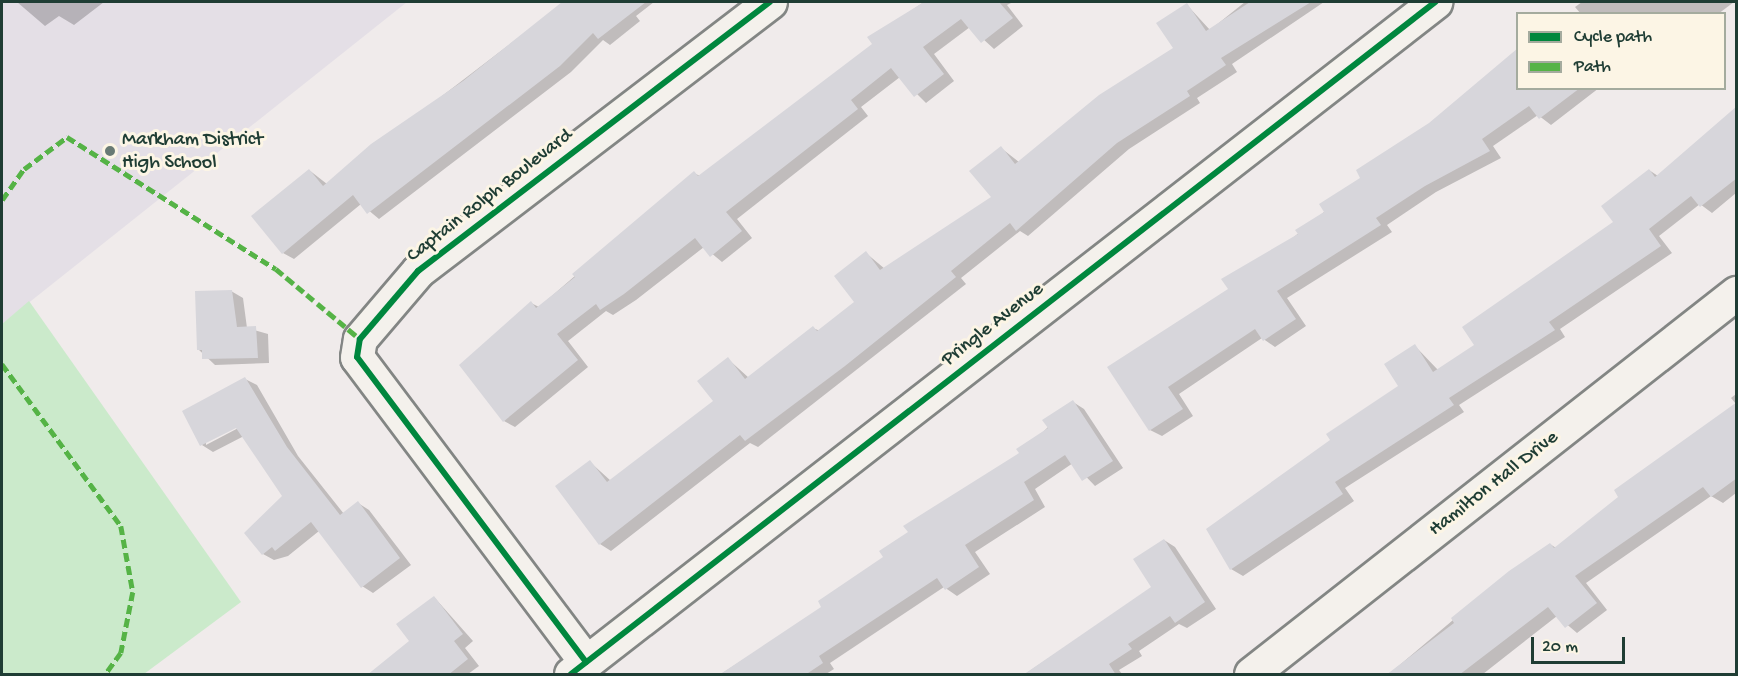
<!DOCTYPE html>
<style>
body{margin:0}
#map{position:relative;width:1738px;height:676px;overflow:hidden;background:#f0ebeb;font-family:"Gochi Hand",sans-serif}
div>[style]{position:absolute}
.built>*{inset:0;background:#e4dfe6}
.green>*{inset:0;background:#cbeacb}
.shadow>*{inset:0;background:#0003}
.building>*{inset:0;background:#d7d6db}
.roads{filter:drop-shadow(2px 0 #838684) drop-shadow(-2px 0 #838684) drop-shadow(0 2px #838684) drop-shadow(0 -2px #838684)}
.minor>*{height:33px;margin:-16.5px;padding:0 16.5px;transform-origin:16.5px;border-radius:16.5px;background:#f4f1ec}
.quiet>*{height:4.5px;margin-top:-2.25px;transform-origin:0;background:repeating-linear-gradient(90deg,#55b346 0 9px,transparent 0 13.5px)}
.cycleway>*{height:6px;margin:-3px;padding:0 3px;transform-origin:3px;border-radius:3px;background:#00873e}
.dots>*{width:16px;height:16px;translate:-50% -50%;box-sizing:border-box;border:3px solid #fcf5e5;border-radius:50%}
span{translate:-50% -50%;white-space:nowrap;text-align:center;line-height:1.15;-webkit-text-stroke:6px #fcf5e5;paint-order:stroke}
.poi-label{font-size:20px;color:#1f3d34}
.left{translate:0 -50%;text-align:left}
.street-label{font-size:20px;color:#1f3d34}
.frame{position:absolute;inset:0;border:3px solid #1f3d34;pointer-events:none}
.legend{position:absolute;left:1516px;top:12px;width:210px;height:78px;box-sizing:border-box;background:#fcf5e5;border:2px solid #a4ab9e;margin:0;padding:8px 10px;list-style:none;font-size:18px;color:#1f3d34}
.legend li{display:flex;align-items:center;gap:12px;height:30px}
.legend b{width:30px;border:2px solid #a4ab9e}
.scale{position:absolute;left:1531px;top:637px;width:94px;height:27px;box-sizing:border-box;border:3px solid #1f3d34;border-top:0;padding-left:8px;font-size:18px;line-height:21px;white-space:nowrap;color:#1f3d34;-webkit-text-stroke:4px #fcf5e5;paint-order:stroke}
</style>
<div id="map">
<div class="built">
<i style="clip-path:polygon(2px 2px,407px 2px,2px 324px)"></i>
</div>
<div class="green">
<i style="clip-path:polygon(29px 301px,241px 602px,144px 674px,2px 674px,2px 324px)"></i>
</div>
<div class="shadow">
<i style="clip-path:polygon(17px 2px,104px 2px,74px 25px,59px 16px,45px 26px)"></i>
<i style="clip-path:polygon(565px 2px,654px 2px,636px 16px,640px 21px,610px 45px,603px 40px,571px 72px,379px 219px,361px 204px,294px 259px,283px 253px,309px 170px,327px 184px)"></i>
<i style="clip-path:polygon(924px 2px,1013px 2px,1007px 5px,1023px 26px,994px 49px,970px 27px,934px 54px,954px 81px,926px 103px,900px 77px,861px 107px,868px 116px,737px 219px,752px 238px,722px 262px,704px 247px,636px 300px,613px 315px,606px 311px,568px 341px,588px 367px,515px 427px,504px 421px,531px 303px,539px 307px,694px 173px,700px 176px,874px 44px,870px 38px)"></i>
<i style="clip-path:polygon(1245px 2px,1324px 2px,1232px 64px,1237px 72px,1197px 98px,1200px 103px,1129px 149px,1028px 236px,1020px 231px,961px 278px,966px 284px,758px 447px,750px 443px,611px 551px,600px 544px,590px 462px,611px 481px,715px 401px,728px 359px,749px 378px,813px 328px,820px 331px,856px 303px,866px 253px,885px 269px,993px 198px,1001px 148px,1019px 162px,1175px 48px,1187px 5px,1210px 30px)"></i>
<i style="clip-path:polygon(1582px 2px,1734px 2px,1718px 14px,1581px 14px,1575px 7px)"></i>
<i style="clip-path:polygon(1518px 51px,1518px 88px,1599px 88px,1551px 125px,1538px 115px,1493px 146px,1501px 158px,1436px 192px,1387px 225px,1392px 232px,1287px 298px,1306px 326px,1275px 347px,1262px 338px,1179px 394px,1193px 416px,1162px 436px,1150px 430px,1109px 367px,1230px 290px)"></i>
<i style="clip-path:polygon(1736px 108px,1736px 193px,1712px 213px,1700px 204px,1659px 236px,1672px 253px,1560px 329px,1565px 337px,1459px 405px,1464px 412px,1345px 488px,1354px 501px,1243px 576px,1231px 569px,1332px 440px,1400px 386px,1415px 346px,1438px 370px,1476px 346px,1615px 222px,1649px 170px,1658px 176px)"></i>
<i style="clip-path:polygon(231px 291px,243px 298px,247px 328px,268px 334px,269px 363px,215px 365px,198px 349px)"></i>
<i style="clip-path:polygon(evenodd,245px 379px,257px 385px,298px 456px,344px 514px,358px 503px,369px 510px,411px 565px,373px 593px,362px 586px,319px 531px,288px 556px,274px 560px,263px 554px,284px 496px,244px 436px,213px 452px,202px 445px,245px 379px,242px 423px,244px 425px,206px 445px,206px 442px,242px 423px)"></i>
<i style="clip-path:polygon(1736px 394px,1736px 493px,1723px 503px,1711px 496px,1586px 583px,1607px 610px,1577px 633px,1557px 616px,1483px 674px,1389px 674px,1510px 572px,1550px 544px,1556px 548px,1736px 404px,1731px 398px)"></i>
<i style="clip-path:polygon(1073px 402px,1084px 409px,1123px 468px,1095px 486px,1073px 463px,1035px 489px,1045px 507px,975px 552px,990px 574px,957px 596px,944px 587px,830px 663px,834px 669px,826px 674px,721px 674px,824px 607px,1021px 454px)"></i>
<i style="clip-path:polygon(1164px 540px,1175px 547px,1216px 609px,1187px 628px,1179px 624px,1139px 651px,1142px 656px,1119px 670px,1122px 674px,1025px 674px,1153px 588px)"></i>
<i style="clip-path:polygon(434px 597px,473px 641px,465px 648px,479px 666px,468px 674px,370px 674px,411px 642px)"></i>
</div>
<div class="building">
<i style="clip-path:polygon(562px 2px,646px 2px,598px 39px,593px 33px,560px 66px,367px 214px,353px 195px,282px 254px,251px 216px,309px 169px,323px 186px,371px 144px,463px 81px)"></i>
<i style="clip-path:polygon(924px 2px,999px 2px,1013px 18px,981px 43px,961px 19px,923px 47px,944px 74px,914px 97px,891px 68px,851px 100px,858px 109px,726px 212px,742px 231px,710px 257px,695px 238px,624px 294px,600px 310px,596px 304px,557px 334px,578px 360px,503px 422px,459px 365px,531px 301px,536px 308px,575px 277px,572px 274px,694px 171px,698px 176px,872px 44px,867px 37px)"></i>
<i style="clip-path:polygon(1250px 2px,1311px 2px,1221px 58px,1226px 65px,1187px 91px,1190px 96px,1117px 143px,1016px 231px,1010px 223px,951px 271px,956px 277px,845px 366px,745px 441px,740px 435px,599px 545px,555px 486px,590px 460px,607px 482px,713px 401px,697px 381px,728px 357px,745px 379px,813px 326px,817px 331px,854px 302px,834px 276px,866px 251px,880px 270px,991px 197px,969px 171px,1001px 146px,1015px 164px,1099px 95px,1173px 48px,1156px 23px,1187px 3px,1206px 31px)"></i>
<i style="clip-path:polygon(1518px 48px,1518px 88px,1580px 88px,1539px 119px,1529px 106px,1482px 139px,1490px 151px,1425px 186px,1376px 218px,1381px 225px,1277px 291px,1296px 319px,1263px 341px,1255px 329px,1168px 387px,1183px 409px,1149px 431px,1107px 367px,1228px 289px,1221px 279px,1298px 234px,1295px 230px,1324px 212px,1319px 204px,1360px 178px,1356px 170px,1429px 123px)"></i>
<i style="clip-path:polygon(1737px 106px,1737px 178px,1700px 207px,1691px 196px,1649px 229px,1661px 246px,1549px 322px,1555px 330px,1449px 398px,1454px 405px,1335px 482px,1343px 494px,1230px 570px,1206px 529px,1330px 440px,1326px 434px,1398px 386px,1384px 364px,1415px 344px,1433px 372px,1474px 345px,1462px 327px,1613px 222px,1601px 206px,1649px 169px,1655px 177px)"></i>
<i style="clip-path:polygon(232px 290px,237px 327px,256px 326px,258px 358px,202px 359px,202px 350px,197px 350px,195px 291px)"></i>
<i style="clip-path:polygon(245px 377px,287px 447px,340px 515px,358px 501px,400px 558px,361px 588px,311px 522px,275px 551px,272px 547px,262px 555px,244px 533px,282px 496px,236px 428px,200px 446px,182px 411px)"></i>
<i style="clip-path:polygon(1073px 400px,1113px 461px,1082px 481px,1065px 455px,1024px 482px,1034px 500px,965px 545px,979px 567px,945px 590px,937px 578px,819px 656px,823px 663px,805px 675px,719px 675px,821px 607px,818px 601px,883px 557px,879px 551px,908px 532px,903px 526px,1019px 453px,1016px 449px,1048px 428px,1042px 420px)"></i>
<i style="clip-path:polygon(1737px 402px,1737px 478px,1711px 497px,1703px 487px,1575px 576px,1597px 603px,1565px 628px,1548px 607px,1459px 675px,1386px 675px,1454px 623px,1451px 618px,1509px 571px,1550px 543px,1554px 548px,1618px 497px,1614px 490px)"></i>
<i style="clip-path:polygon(1164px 539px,1205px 602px,1175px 623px,1170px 616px,1128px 644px,1132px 649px,1109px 664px,1116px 675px,1023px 675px,1151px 587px,1133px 559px)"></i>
<i style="clip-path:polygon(434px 596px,463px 634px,454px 641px,468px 659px,448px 675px,367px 675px,409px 641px,396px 624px)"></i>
</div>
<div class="roads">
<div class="minor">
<i style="left:586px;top:662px;width:381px;rotate:-126.9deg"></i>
<i style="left:357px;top:357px;width:18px;rotate:-81deg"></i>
<i style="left:360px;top:339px;width:89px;rotate:-49.5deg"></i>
<i style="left:418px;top:271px;width:443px;rotate:-37.4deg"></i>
<i style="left:571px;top:674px;width:1095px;rotate:-37.87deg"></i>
<i style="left:1251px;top:674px;width:617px;rotate:-38.15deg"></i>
</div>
</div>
<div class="quiet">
<i style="left:2px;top:200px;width:38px;rotate:-55deg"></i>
<i style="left:24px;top:169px;width:54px;rotate:-36.7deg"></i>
<i style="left:67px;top:137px;width:247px;rotate:32.3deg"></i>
<i style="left:276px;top:269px;width:109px;rotate:39.8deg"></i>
<i style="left:2px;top:364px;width:201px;rotate:53.7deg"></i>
<i style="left:121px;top:526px;width:67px;rotate:79.7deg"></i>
<i style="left:133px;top:592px;width:62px;rotate:101.1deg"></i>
<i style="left:121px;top:653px;width:26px;rotate:126deg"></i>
</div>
<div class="cycleway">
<i style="left:586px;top:662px;width:381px;rotate:-126.9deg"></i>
<i style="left:357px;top:357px;width:18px;rotate:-81deg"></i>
<i style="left:360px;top:339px;width:89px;rotate:-49.5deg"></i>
<i style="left:418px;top:271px;width:443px;rotate:-37.4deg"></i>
<i style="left:571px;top:674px;width:1095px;rotate:-37.87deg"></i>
</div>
<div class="dots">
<i style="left:110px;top:151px;background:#687a74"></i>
</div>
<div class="poi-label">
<span class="left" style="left:122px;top:152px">Markham District<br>High School</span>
</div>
<div class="street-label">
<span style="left:490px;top:196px;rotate:-38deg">Captain Rolph Boulevard</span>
<span style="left:993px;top:325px;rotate:-38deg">Pringle Avenue</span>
<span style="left:1494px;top:484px;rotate:-38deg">Hamilton Hall Drive</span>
</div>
<div class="frame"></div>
<ul class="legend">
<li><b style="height:8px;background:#00873e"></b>Cycle path</li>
<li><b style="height:8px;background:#55b346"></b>Path</li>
</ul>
<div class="scale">20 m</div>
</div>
